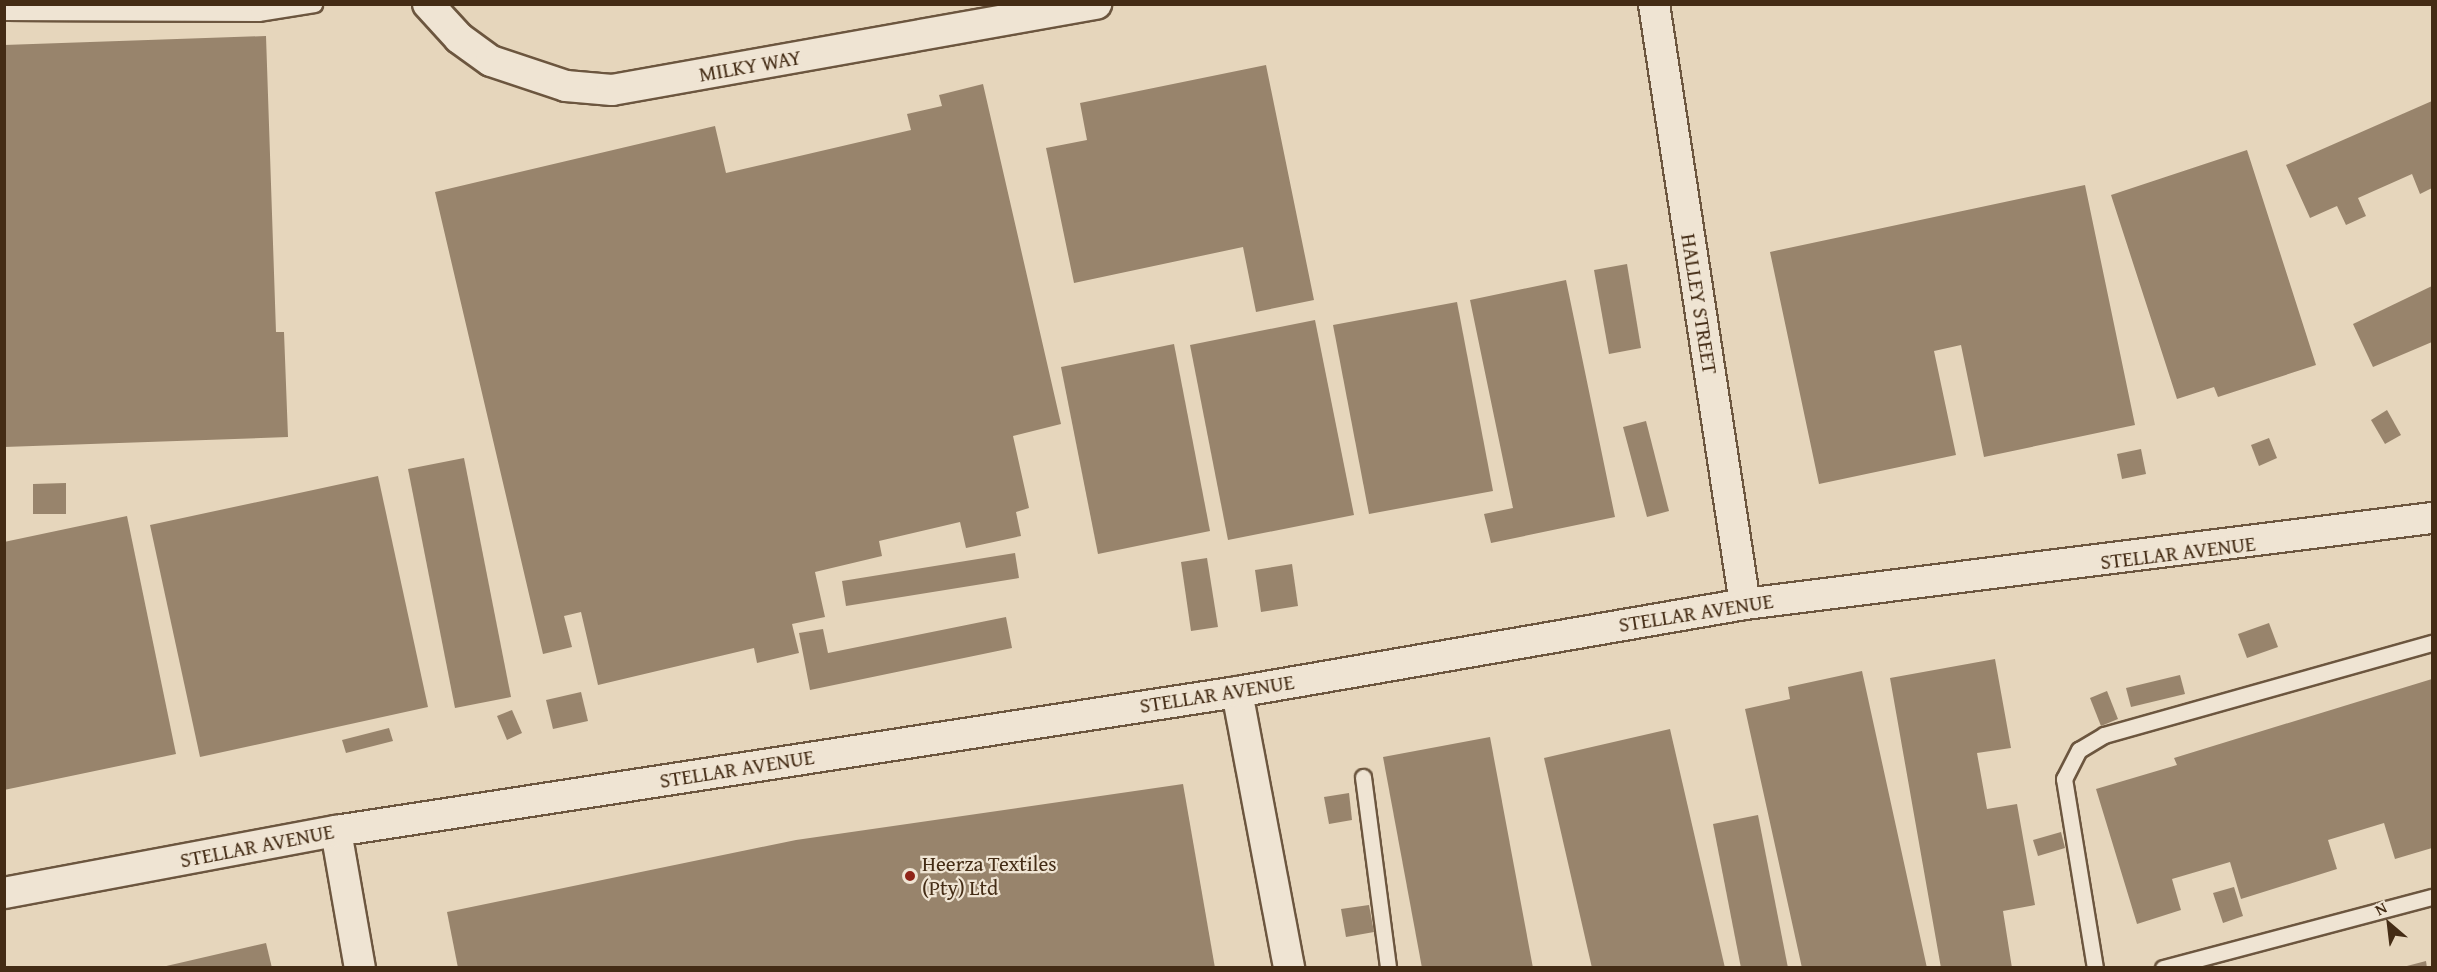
<!DOCTYPE html>
<style>
body{margin:0}
#map{position:relative;width:2437px;height:972px;overflow:hidden;background:#e6d6bc;font-family:"Gentium Book Plus",serif}
div>[style]{position:absolute}
.building>*{inset:0;background:#98846c}
.roads{filter:drop-shadow(2px 0 #6c563f) drop-shadow(-2px 0 #6c563f) drop-shadow(0 2px #6c563f) drop-shadow(0 -2px #6c563f)}
.service>*{height:15px;margin:-7.5px;padding:0 7.5px;transform-origin:7.5px;border-radius:7.5px;background:#efe4d3}
.minor>*{height:30px;margin:-15px;padding:0 15px;transform-origin:15px;border-radius:15px;background:#efe4d3}
.dots>*{width:16px;height:16px;translate:-50% -50%;box-sizing:border-box;border:3px solid #efe4d3;border-radius:50%}
span{translate:-50% -50%;white-space:nowrap;text-align:center;line-height:1.15;-webkit-text-stroke:4.5px #efe4d3;paint-order:stroke}
.street-label{font-size:21px;color:#442c15}
.poi-label{font-size:21px;color:#442c15}
.left{translate:0 -50%;text-align:left}
.frame{position:absolute;inset:0;border:6px solid #442c15;pointer-events:none}
.north{position:absolute;left:2359px;top:894px;width:60px;height:60px;-webkit-text-stroke:4px #efe4d3;paint-order:stroke;rotate:332deg;font-size:16px;font-weight:700;line-height:24px;text-align:center;color:#442c15}
.north::after{content:'';display:block;margin:auto;width:21px;height:27px;background:#442c15;clip-path:polygon(50% 0,100% 100%,50% 72%,0 100%)}
</style>
<div id="map">
<div class="building">
<i style="clip-path:polygon(266px 36px,276px 332px,284px 332px,288px 437px,4px 447px,4px 45px)"></i>
<i style="clip-path:polygon(1266px 65px,1314px 300px,1256px 312px,1243px 247px,1074px 283px,1046px 148px,1087px 140px,1080px 103px)"></i>
<i style="clip-path:polygon(983px 84px,1061px 424px,1013px 436px,1029px 508px,1016px 512px,1021px 536px,966px 548px,960px 522px,879px 541px,882px 556px,815px 572px,825px 617px,792px 624px,799px 653px,757px 663px,754px 648px,598px 685px,581px 612px,564px 616px,572px 647px,543px 654px,435px 192px,715px 126px,726px 173px,911px 130px,907px 114px,942px 106px,939px 95px)"></i>
<i style="clip-path:polygon(2432px 101px,2432px 188px,2420px 194px,2412px 174px,2358px 198px,2366px 216px,2346px 225px,2337px 206px,2310px 218px,2286px 165px)"></i>
<i style="clip-path:polygon(2247px 150px,2316px 365px,2218px 397px,2214px 387px,2177px 399px,2111px 195px)"></i>
<i style="clip-path:polygon(2085px 185px,2135px 425px,1984px 457px,1961px 345px,1934px 351px,1956px 455px,1819px 484px,1770px 252px)"></i>
<i style="clip-path:polygon(1627px 264px,1641px 348px,1609px 354px,1594px 270px)"></i>
<i style="clip-path:polygon(1566px 280px,1615px 517px,1491px 543px,1484px 514px,1513px 508px,1470px 300px)"></i>
<i style="clip-path:polygon(2432px 286px,2432px 342px,2373px 367px,2353px 324px)"></i>
<i style="clip-path:polygon(1457px 302px,1493px 491px,1369px 514px,1333px 325px)"></i>
<i style="clip-path:polygon(1315px 320px,1354px 515px,1228px 540px,1190px 345px)"></i>
<i style="clip-path:polygon(1174px 344px,1210px 531px,1098px 554px,1061px 367px)"></i>
<i style="clip-path:polygon(2387px 410px,2401px 435px,2385px 444px,2371px 420px)"></i>
<i style="clip-path:polygon(1646px 421px,1669px 511px,1647px 517px,1623px 427px)"></i>
<i style="clip-path:polygon(2269px 438px,2277px 458px,2259px 466px,2251px 445px)"></i>
<i style="clip-path:polygon(2141px 449px,2146px 474px,2122px 479px,2117px 454px)"></i>
<i style="clip-path:polygon(464px 458px,511px 697px,455px 708px,408px 469px)"></i>
<i style="clip-path:polygon(378px 476px,428px 707px,200px 757px,150px 525px)"></i>
<i style="clip-path:polygon(66px 483px,66px 514px,33px 514px,33px 484px)"></i>
<i style="clip-path:polygon(127px 516px,176px 754px,4px 790px,4px 542px)"></i>
<i style="clip-path:polygon(1015px 553px,1019px 578px,846px 606px,842px 581px)"></i>
<i style="clip-path:polygon(1207px 558px,1218px 627px,1191px 631px,1181px 562px)"></i>
<i style="clip-path:polygon(1292px 564px,1298px 606px,1261px 612px,1255px 570px)"></i>
<i style="clip-path:polygon(1006px 617px,1012px 648px,810px 690px,799px 633px,823px 629px,828px 653px)"></i>
<i style="clip-path:polygon(2269px 623px,2278px 647px,2247px 658px,2238px 634px)"></i>
<i style="clip-path:polygon(1995px 659px,2011px 748px,1977px 753px,1987px 809px,2017px 804px,2035px 905px,2003px 911px,2012px 968px,1941px 968px,1890px 678px)"></i>
<i style="clip-path:polygon(1862px 671px,1927px 968px,1802px 968px,1745px 709px,1790px 699px,1788px 687px)"></i>
<i style="clip-path:polygon(2180px 675px,2185px 694px,2131px 707px,2126px 688px)"></i>
<i style="clip-path:polygon(2432px 679px,2432px 848px,2395px 859px,2384px 823px,2328px 840px,2337px 869px,2241px 899px,2230px 862px,2172px 879px,2181px 910px,2137px 924px,2096px 789px,2177px 765px,2174px 758px)"></i>
<i style="clip-path:polygon(2107px 691px,2118px 719px,2101px 726px,2090px 698px)"></i>
<i style="clip-path:polygon(581px 692px,588px 721px,553px 729px,546px 700px)"></i>
<i style="clip-path:polygon(512px 710px,522px 733px,507px 740px,497px 716px)"></i>
<i style="clip-path:polygon(389px 728px,393px 741px,346px 753px,342px 740px)"></i>
<i style="clip-path:polygon(1670px 729px,1725px 968px,1592px 968px,1544px 758px)"></i>
<i style="clip-path:polygon(1490px 737px,1533px 968px,1422px 968px,1383px 757px)"></i>
<i style="clip-path:polygon(1183px 784px,1215px 968px,458px 968px,447px 912px,796px 840px)"></i>
<i style="clip-path:polygon(1349px 793px,1352px 820px,1329px 824px,1324px 797px)"></i>
<i style="clip-path:polygon(1758px 815px,1788px 968px,1741px 968px,1713px 824px)"></i>
<i style="clip-path:polygon(2061px 832px,2065px 848px,2038px 856px,2033px 840px)"></i>
<i style="clip-path:polygon(2234px 887px,2243px 916px,2223px 923px,2213px 893px)"></i>
<i style="clip-path:polygon(1369px 905px,1374px 932px,1346px 937px,1341px 909px)"></i>
<i style="clip-path:polygon(266px 943px,272px 968px,162px 968px,162px 967px)"></i>
<i style="clip-path:polygon(2426px 961px,2427px 968px,2403px 968px,2403px 967px)"></i>
</div>
<div class="roads">
<div class="service">
<i style="left:4px;top:12px;width:254px;rotate:0.2deg"></i>
<i style="left:258px;top:13px;width:57px;rotate:-9.1deg"></i>
<i style="left:1363px;top:777px;width:193px;rotate:82.5deg"></i>
<i style="left:2095px;top:968px;width:192px;rotate:-99.3deg"></i>
<i style="left:2064px;top:779px;width:33px;rotate:-63deg"></i>
<i style="left:2079px;top:750px;width:29px;rotate:-31deg"></i>
<i style="left:2104px;top:735px;width:341px;rotate:-15.7deg"></i>
<i style="left:2163px;top:968px;width:278px;rotate:-14.8deg"></i>
</div>
<div class="minor">
<i style="left:428px;top:4px;width:46px;rotate:47.6deg"></i>
<i style="left:459px;top:38px;width:39px;rotate:36deg"></i>
<i style="left:491px;top:61px;width:79px;rotate:18.4deg"></i>
<i style="left:566px;top:86px;width:46px;rotate:5deg"></i>
<i style="left:612px;top:90px;width:492px;rotate:-10.1deg"></i>
<i style="left:1654px;top:4px;width:607px;rotate:81.38deg"></i>
<i style="left:1237px;top:692px;width:281px;rotate:79.3deg"></i>
<i style="left:336px;top:831px;width:139px;rotate:80.1deg"></i>
<i style="left:4px;top:893px;width:338px;rotate:-10.6deg"></i>
<i style="left:336px;top:831px;width:912px;rotate:-8.77deg"></i>
<i style="left:1237px;top:692px;width:516px;rotate:-9.83deg"></i>
<i style="left:1745px;top:604px;width:692px;rotate:-7.14deg"></i>
</div>
</div>
<div class="dots">
<i style="left:910px;top:876px;background:#8f2418"></i>
</div>
<div class="street-label">
<span style="left:750px;top:66px;rotate:-10deg">MILKY WAY</span>
<span style="left:1699px;top:304px;rotate:81deg">HALLEY STREET</span>
<span style="left:2178px;top:553px;rotate:-7deg">STELLAR AVENUE</span>
<span style="left:1696px;top:613px;rotate:-9deg">STELLAR AVENUE</span>
<span style="left:1217px;top:694px;rotate:-9deg">STELLAR AVENUE</span>
<span style="left:737px;top:769px;rotate:-9deg">STELLAR AVENUE</span>
<span style="left:257px;top:846px;rotate:-11deg">STELLAR AVENUE</span>
</div>
<div class="poi-label">
<span class="left" style="left:922px;top:876px">Heerza Textiles<br>(Pty) Ltd</span>
</div>
<div class="frame"></div>
<div class="north">N</div>
</div>
